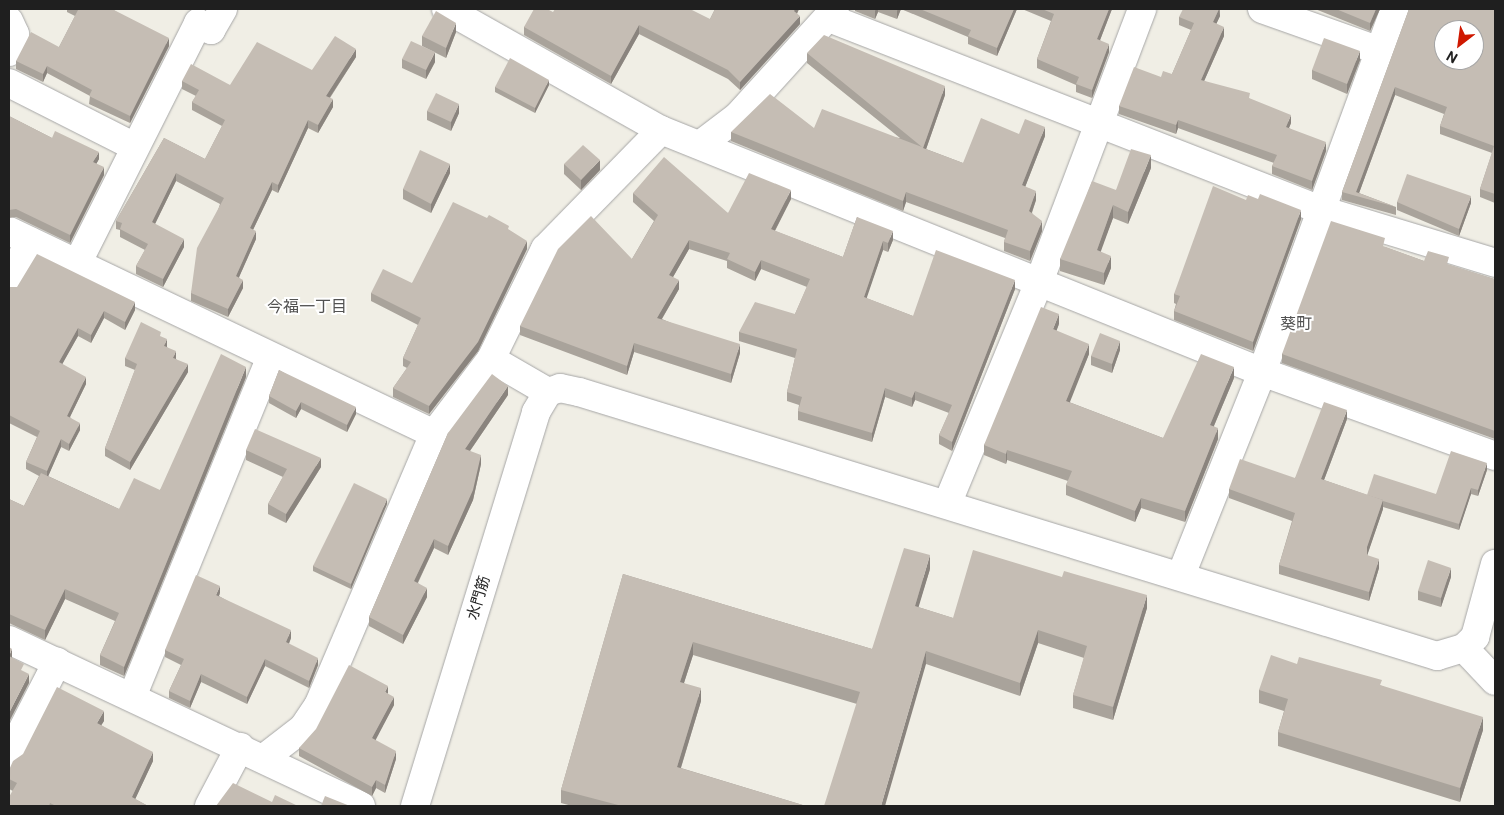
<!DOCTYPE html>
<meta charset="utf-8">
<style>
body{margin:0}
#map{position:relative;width:1504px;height:815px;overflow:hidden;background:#f0eee5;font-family:Roboto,"Noto Sans JP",sans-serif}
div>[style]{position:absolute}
.roads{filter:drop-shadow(0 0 1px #a6a6a6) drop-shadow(0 0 1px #a6a6a6)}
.minor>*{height:28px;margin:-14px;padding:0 14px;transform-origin:14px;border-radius:14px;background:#fff}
.wall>*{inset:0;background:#a9a39b}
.shaded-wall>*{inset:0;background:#8a847e}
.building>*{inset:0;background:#c5bdb4}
span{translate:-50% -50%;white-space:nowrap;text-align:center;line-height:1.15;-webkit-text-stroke:4px #fff;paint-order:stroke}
.street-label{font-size:15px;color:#1f1f1f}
.neighbourhood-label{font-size:16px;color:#525252}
.frame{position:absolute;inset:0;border:10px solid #1f1f1f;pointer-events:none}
.north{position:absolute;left:1434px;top:20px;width:50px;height:50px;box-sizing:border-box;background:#fff;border:1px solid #a5a5a5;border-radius:50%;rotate:210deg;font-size:14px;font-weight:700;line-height:20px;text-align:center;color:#1f1f1f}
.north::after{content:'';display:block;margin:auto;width:18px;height:22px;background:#cf1800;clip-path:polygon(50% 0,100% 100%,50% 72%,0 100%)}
</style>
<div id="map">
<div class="roads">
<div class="minor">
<div style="left:446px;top:9px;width:247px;rotate:29.4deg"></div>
<div style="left:661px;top:130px;width:648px;rotate:21.93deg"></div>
<div style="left:1262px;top:372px;width:248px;rotate:19.8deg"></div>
<div style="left:1262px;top:9px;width:125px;rotate:19.6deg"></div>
<div style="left:829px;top:18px;width:528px;rotate:21.32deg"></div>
<div style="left:1321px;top:210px;width:182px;rotate:16.9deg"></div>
<div style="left:9px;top:21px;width:14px;rotate:65deg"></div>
<div style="left:15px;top:34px;width:19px;rotate:108deg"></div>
<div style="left:9px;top:83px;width:139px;rotate:26.9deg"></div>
<div style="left:700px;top:145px;width:48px;rotate:-37.3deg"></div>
<div style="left:738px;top:116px;width:144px;rotate:-47.8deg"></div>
<div style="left:9px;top:231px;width:471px;rotate:25.5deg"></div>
<div style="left:77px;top:264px;width:270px;rotate:-63.3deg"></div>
<div style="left:198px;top:23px;width:15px;rotate:28deg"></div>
<div style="left:211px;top:30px;width:24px;rotate:-60deg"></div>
<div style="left:9px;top:281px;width:45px;rotate:-62.3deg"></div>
<div style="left:491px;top:359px;width:66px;rotate:30.1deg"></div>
<div style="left:548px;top:392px;width:13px;rotate:-18deg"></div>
<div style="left:560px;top:388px;width:19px;rotate:12deg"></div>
<div style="left:579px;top:392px;width:898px;rotate:17.1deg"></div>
<div style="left:1437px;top:656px;width:28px;rotate:-17deg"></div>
<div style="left:1464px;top:648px;width:16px;rotate:-45deg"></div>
<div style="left:1475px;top:637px;width:76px;rotate:-74.7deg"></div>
<div style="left:948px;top:502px;width:238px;rotate:-67.5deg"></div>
<div style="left:1039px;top:282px;width:292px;rotate:-69.3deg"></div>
<div style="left:1181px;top:575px;width:219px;rotate:-68.2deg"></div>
<div style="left:1262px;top:372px;width:387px;rotate:-69.9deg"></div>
<div style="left:9px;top:640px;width:389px;rotate:25.2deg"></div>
<div style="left:1464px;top:648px;width:45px;rotate:46.8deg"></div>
<div style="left:132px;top:697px;width:367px;rotate:-67.8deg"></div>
<div style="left:9px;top:756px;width:106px;rotate:-62.9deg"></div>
<div style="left:264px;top:758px;width:49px;rotate:-37.6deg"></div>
<div style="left:303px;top:728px;width:27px;rotate:-56deg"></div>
<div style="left:318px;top:706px;width:296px;rotate:-66.9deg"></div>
<div style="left:434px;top:434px;width:94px;rotate:-52.8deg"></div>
<div style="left:491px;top:359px;width:123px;rotate:-63.9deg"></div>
<div style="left:545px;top:249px;width:166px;rotate:-45.7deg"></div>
<div style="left:209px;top:806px;width:67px;rotate:-62.3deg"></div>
<div style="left:415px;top:806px;width:412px;rotate:-72.9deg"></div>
<div style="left:536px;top:412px;width:23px;rotate:-59deg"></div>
</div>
</div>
<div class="wall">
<div style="clip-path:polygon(67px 9px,112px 9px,169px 46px,130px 123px,89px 104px,90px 96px,47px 73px,43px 82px,16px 69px,16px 61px,59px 47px,75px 16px,67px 12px)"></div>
<div style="clip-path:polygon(715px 9px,799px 9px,797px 14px,800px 24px,740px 90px,728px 79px,639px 34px,611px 84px,524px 35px,524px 27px,553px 12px,710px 19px)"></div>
<div style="clip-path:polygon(855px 9px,1017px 9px,997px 56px,968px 44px,968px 37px,901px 9px,897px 19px,878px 12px,875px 19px,855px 11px)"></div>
<div style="clip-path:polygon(1022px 9px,1112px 9px,1100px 40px,1109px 52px,1092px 98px,1076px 92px,1076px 85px,1037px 68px,1037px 59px,1051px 21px)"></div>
<div style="clip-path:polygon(1220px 9px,1220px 16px,1216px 24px,1224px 36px,1204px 81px,1250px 99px,1291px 123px,1289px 128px,1326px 151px,1312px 190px,1272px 174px,1272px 166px,1274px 163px,1178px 128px,1176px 134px,1119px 114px,1119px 106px,1161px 77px,1172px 74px,1191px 30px,1179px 25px,1179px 17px)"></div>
<div style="clip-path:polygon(1315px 9px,1380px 9px,1370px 31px)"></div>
<div style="clip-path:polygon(1409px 9px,1495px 9px,1495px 203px,1480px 197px,1480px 189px,1492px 153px,1440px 134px,1440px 126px,1444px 114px,1395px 95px,1359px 193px,1396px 207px,1396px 215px,1342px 200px,1342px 192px)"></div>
<div style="clip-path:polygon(456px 32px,446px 58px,422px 46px,422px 36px)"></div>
<div style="clip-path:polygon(807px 53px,945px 95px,926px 149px,963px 163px,1019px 134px,1045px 136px,1025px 187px,1036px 200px,1032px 213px,1042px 231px,1030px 261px,1004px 251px,1004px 242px,1005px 238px,906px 202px,903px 211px,731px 141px,731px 132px,814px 128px,900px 138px,807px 63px)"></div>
<div style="clip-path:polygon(356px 57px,330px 98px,333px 107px,318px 133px,308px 128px,278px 193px,272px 190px,253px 230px,256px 239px,239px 277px,243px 288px,228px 317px,191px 301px,191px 293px,220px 204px,176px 181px,155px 224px,184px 247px,163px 287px,136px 274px,136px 266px,145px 250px,120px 237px,120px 230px,116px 229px,116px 221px,164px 138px,205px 159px,222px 126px,192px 110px,192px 102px,196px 96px,182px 89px,182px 81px,230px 85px,312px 70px)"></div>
<div style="clip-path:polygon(402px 59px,435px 62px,426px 79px,402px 68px)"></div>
<div style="clip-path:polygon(1360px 60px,1347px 94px,1312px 79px,1312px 70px)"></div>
<div style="clip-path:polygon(549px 85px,535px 113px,495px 92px,495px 87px)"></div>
<div style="clip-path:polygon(427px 111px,459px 113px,451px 131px,427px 120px)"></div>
<div style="clip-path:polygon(9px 116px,52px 138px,99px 159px,96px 164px,104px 175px,70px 243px,16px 217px,9px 218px)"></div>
<div style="clip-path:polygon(564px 164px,600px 170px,581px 190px,564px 174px)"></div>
<div style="clip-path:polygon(1151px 168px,1128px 224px,1113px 218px,1100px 251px,1111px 268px,1104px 285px,1060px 271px,1060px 259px,1116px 190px)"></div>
<div style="clip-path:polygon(450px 173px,431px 213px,403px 199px,403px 189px)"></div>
<div style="clip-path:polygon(633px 193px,728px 213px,791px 199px,775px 231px,843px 257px,857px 217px,893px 240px,888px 252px,883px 250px,866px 298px,913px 316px,1015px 289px,952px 451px,939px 444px,939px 435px,949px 413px,915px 400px,912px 407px,885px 397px,872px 442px,798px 420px,798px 411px,799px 405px,787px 401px,787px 392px,795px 358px,739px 341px,739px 332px,795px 314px,807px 287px,761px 269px,755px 281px,727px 268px,727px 261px,689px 249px,673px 277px,679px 289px,662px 319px,740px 353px,731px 383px,634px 352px,627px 375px,520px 335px,520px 326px,632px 259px,654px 221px,633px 202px)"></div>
<div style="clip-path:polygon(1246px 200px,1301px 219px,1253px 351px,1174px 320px,1174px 311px,1176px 304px,1174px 303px,1174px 294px)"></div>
<div style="clip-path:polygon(1397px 202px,1471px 203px,1459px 236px,1397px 210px)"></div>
<div style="clip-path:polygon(509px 230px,527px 249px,478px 351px,429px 414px,393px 397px,393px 388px,407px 368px,403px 366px,403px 358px,418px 325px,371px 301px,371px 293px,412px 283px)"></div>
<div style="clip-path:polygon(1385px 247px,1424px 261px,1449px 265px,1494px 279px,1495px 277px,1495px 439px,1282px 363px,1282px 354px)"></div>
<div style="clip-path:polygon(9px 287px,135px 310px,125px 330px,104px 318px,91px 343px,78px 336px,62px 364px,86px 384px,70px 417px,80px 430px,69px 451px,61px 447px,48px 476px,119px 509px,160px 490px,246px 377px,124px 676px,100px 665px,100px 655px,115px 621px,65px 599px,45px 640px,9px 623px,9px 499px,24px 506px,39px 476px,26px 469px,26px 462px,37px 437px,9px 423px)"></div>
<div style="clip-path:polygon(1059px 324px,1056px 331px,1089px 354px,1069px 402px,1163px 438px,1234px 378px,1214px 426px,1218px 439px,1185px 522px,1141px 508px,1135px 522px,1066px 495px,1066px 485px,1068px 481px,1007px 460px,1006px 464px,984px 455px,984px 445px)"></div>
<div style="clip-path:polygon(161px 337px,167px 347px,176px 359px,188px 372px,130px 470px,105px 456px,105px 448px,135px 370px,125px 366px,125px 358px)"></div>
<div style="clip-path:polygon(1120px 350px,1112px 373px,1091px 365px,1091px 356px)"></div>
<div style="clip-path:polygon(279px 370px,356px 414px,347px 432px,301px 409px,296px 418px,269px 403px,269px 396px)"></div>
<div style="clip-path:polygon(508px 395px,470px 451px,481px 464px,473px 500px,448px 555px,434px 548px,418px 583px,427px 597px,403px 644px,369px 626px,369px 617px,448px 433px)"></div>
<div style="clip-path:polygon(1347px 419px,1324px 480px,1367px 495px,1436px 494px,1487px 470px,1478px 496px,1471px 494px,1459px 530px,1383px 507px,1383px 509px,1367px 555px,1379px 568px,1369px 601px,1279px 574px,1279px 565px,1292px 521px,1229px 498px,1229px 489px,1295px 478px)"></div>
<div style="clip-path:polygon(246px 450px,321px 467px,286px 523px,268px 514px,268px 504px,283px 477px,246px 460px)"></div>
<div style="clip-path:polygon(387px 504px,351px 589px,313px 571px,313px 566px)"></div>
<div style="clip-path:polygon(930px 569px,918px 607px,953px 618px,1147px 608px,1113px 720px,1073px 708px,1073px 695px,1084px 658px,1038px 643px,1020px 696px,926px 664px,857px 704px,693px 655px,684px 683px,701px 701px,681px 768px,806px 806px,572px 806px,561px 803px,561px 790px,623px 574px,872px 649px)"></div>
<div style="clip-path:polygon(1451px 577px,1441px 607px,1418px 600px,1418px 591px)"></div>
<div style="clip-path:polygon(220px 593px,219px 596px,291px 638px,289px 644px,318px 665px,309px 688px,265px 666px,247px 704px,201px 682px,190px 708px,169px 698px,169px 691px,181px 665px,165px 657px,165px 650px)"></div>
<div style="clip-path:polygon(1297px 664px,1382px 686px,1483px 730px,1460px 802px,1278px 746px,1278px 732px,1284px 711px,1259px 703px,1259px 690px)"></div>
<div style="clip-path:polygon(388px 694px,394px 705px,375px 740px,396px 759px,385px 793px,376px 788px,372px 796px,299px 756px,299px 748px)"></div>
<div style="clip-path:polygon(104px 721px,101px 725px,153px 761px,135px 799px,148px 806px,9px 806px,13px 791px,9px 789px,9px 770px)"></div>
</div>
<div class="shaded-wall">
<div style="clip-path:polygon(795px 9px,799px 9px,794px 19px,794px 11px)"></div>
<div style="clip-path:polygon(876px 9px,878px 9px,878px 12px,875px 19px,875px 11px)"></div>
<div style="clip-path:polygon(898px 9px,901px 9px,897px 19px,897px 11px)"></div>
<div style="clip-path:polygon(1014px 9px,1017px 9px,997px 56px,997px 48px)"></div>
<div style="clip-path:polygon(1109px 9px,1112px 9px,1097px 48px,1097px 39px)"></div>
<div style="clip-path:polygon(1219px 9px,1220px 16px,1213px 31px,1213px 22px)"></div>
<div style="clip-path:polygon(1376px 9px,1380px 9px,1370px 31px,1370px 23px)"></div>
<div style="clip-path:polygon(800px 16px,800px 24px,740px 90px,740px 82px)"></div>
<div style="clip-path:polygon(456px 23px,456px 32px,446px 58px,446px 48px)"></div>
<div style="clip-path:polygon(639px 25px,639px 34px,611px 84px,611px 76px)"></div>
<div style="clip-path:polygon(1224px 27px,1224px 36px,1201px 88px,1201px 80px)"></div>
<div style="clip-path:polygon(169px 38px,169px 46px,130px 123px,130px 116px)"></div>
<div style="clip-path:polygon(1109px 44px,1109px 52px,1092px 98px,1092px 90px)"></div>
<div style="clip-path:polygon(356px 49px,356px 57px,326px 103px,326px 96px)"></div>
<div style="clip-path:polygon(1360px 51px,1360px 60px,1347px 94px,1347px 84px)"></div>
<div style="clip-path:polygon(435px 52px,435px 62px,426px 79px,426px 70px)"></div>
<div style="clip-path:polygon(47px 66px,47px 73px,43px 82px,43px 74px)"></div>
<div style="clip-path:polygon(549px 80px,549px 85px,535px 113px,535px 108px)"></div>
<div style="clip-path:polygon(945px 86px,945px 95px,923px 158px,923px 148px)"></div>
<div style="clip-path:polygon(1395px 87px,1395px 95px,1358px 196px,1356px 192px)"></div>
<div style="clip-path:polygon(333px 99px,333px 107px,318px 133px,318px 125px)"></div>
<div style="clip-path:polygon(459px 104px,459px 113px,451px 131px,451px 122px)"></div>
<div style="clip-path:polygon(1291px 115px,1291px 123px,1286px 135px,1286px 127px)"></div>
<div style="clip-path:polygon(308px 120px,308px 128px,278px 193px,278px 185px)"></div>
<div style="clip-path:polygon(1178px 120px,1178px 128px,1176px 134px,1176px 125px)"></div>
<div style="clip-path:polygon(1045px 127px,1045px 136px,1022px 195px,1022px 185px)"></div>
<div style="clip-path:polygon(1326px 142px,1326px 151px,1312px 190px,1312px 181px)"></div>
<div style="clip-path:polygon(99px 152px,99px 159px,93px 170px,93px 162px)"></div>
<div style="clip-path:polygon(1151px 155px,1151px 168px,1128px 224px,1128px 212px)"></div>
<div style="clip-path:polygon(600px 160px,600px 170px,581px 190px,581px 180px)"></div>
<div style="clip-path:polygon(450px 164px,450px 173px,431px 213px,431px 204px)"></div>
<div style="clip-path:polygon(104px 167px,104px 175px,70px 243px,70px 235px)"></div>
<div style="clip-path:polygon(176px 173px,176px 181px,152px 230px,152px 222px)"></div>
<div style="clip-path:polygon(272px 182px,272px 190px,250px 236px,250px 228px)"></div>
<div style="clip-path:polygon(791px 190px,791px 199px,771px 238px,771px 229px)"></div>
<div style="clip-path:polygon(1036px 191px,1036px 200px,1029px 220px,1029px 211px)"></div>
<div style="clip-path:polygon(906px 192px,906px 202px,903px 211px,903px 201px)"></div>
<div style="clip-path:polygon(1471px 196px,1471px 203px,1459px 236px,1459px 229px)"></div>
<div style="clip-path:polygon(1113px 205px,1113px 218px,1097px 262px,1097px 250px)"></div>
<div style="clip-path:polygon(1301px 210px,1301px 219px,1253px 351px,1253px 342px)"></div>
<div style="clip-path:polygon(1042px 221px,1042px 231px,1030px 261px,1030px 251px)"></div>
<div style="clip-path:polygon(256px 231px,256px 239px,236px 284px,236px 276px)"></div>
<div style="clip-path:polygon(893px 231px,893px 240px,888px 252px,888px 243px)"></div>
<div style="clip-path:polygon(184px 239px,184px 247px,163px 287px,163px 279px)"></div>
<div style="clip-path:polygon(689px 240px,689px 249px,669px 284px,669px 275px)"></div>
<div style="clip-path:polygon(527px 241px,527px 249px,478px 351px,429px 414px,429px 406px)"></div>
<div style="clip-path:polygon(883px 241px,883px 250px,864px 306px,864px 297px)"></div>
<div style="clip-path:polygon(1111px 256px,1111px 268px,1104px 285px,1104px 273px)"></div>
<div style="clip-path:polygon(761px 260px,761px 269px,755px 281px,755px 272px)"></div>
<div style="clip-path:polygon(243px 280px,243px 288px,228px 317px,228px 309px)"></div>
<div style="clip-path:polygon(679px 280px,679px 289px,657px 327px,657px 318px)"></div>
<div style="clip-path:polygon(1015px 280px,1015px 289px,952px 451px,952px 442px)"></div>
<div style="clip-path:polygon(135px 302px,135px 310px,125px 330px,125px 322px)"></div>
<div style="clip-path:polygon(104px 311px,104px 318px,91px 343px,91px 335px)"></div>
<div style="clip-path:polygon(1059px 314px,1059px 324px,1053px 340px,1053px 329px)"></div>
<div style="clip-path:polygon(78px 328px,78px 336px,59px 370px,59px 362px)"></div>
<div style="clip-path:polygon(167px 339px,167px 347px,164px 346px)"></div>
<div style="clip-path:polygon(1120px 341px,1120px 350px,1112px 373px,1112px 364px)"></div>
<div style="clip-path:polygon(634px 343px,634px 352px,627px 375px,627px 366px)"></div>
<div style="clip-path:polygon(740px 344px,740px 353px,731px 383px,731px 374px)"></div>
<div style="clip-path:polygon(1089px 344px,1089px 354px,1066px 412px,1066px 401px)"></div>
<div style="clip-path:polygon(176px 351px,176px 359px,173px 358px)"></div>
<div style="clip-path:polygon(188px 364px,188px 372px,130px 470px,130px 462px)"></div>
<div style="clip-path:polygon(246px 367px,246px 377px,124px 676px,124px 667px)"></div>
<div style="clip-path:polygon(1234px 367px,1234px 378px,1210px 435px,1210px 425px)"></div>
<div style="clip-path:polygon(86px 377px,86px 384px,67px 423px,67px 416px)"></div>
<div style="clip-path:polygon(508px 386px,508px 395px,465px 458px,465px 449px)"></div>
<div style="clip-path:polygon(885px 388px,885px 397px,872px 442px,872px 433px)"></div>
<div style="clip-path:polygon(915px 391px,915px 400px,912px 407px,912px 398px)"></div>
<div style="clip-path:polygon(301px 402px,301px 409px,296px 418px,296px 411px)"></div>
<div style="clip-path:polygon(356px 407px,356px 414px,347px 432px,347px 425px)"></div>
<div style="clip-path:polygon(1347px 410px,1347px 419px,1321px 488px,1321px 479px)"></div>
<div style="clip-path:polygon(80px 423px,80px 430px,69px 451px,69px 444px)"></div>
<div style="clip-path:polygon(1218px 428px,1218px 439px,1185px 522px,1185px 511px)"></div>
<div style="clip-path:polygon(61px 439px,61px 447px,47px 479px,47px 471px)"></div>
<div style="clip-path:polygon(1007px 450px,1007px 460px,1006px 464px,1006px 454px)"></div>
<div style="clip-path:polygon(481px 455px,481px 464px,473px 500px,448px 555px,448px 546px)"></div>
<div style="clip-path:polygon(321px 458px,321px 467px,286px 523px,286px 514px)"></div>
<div style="clip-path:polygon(1487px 463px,1487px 470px,1478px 496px,1478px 490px)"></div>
<div style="clip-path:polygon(1471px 488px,1471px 494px,1459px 530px,1459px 524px)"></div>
<div style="clip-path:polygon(1141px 498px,1141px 508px,1135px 522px,1135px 511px)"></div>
<div style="clip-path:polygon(387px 499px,387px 504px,351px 589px,351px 584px)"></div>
<div style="clip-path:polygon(1383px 500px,1383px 509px,1367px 556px,1367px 547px)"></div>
<div style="clip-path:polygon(434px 539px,434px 548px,414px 590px,414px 581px)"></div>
<div style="clip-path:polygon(930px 555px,930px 569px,915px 619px,915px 606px)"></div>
<div style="clip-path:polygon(1379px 559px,1379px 568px,1369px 601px,1369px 592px)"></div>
<div style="clip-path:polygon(1451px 568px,1451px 577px,1441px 607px,1441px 598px)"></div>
<div style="clip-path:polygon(220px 586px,220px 593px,216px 602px,216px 595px)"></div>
<div style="clip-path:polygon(427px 588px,427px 597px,403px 644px,403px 635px)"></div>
<div style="clip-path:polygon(65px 589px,65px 599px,45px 640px,45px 630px)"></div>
<div style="clip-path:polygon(1147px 595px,1147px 608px,1113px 720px,1113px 707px)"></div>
<div style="clip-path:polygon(291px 630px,291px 638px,286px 650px,286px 642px)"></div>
<div style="clip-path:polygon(1038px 630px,1038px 643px,1020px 696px,1020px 683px)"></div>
<div style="clip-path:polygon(693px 642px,693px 655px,680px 695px,680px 682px)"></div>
<div style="clip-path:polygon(12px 649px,12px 659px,9px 656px)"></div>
<div style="clip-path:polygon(926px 651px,926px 664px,885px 806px,881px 806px)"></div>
<div style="clip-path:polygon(318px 658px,318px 665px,309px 688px,309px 681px)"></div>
<div style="clip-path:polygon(265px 659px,265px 666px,247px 704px,247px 697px)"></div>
<div style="clip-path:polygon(29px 674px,29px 683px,9px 722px,9px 713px)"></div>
<div style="clip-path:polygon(201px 674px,201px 682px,190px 708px,190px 701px)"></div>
<div style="clip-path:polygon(388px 686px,388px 694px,385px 692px)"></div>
<div style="clip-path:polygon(701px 688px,701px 701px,677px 780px,677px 767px)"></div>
<div style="clip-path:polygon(394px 697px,394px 705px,372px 747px,372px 738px)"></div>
<div style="clip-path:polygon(104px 711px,104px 721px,97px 732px,97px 723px)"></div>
<div style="clip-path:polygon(1483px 717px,1483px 730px,1460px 802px,1460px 788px)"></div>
<div style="clip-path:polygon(396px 751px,396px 759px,385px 793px,385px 785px)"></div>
<div style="clip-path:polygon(153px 752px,153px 761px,132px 806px,132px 797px)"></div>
<div style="clip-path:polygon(376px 780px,376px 788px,372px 796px,372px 787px)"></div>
</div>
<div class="building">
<div style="clip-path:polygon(75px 9px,112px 9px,169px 38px,130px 116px,89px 96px,92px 90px,47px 66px,43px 74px,16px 61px,31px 32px,59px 47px,78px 10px)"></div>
<div style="clip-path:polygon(534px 9px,547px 9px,553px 12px,555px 9px,690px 9px,710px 19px,715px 9px,795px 9px,794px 11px,800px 16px,740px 82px,728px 70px,639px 25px,611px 76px,524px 27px)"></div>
<div style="clip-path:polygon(920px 9px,1014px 9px,997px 48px,968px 36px,971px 30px)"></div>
<div style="clip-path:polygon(1042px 9px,1109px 9px,1097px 39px,1109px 44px,1092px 90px,1076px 84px,1079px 77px,1037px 59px,1054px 14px)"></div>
<div style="clip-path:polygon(1183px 9px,1219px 9px,1213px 22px,1224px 27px,1201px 80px,1250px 93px,1249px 98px,1291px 115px,1286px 127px,1326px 142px,1312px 181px,1272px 166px,1277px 155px,1178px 120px,1176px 125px,1119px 106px,1134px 67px,1161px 77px,1163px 71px,1172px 74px,1194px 23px,1179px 17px)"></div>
<div style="clip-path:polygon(1336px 9px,1376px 9px,1370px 23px)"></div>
<div style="clip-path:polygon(evenodd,1409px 9px,1495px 9px,1495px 194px,1480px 189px,1494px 146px,1440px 126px,1447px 107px,1395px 87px,1356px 192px,1396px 207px,1342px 192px,1409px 9px,1444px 30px,1474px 30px,1474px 60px,1444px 60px,1444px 30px)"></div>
<div style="clip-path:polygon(436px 11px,456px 23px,446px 48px,422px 36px)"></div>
<div style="clip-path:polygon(824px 35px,945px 86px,923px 148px,963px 163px,981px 118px,1019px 134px,1025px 119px,1045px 127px,1022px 185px,1036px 191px,1029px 211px,1042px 221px,1030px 251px,1004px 242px,1008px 230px,906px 192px,903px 201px,731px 132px,770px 94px,814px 128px,822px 109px,922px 147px,807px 53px)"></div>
<div style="clip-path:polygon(335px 36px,356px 49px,326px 96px,333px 99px,318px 125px,308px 120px,278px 185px,272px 182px,250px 228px,256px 231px,236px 276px,243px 280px,228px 309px,191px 293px,197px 248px,224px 198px,176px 173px,152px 222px,184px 239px,163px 279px,136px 266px,148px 244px,120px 229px,122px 223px,116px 221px,164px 138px,205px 159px,225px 120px,192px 102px,199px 90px,182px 81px,191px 64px,230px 85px,257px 42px,312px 70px)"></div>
<div style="clip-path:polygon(1324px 38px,1360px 51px,1347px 84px,1312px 70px)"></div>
<div style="clip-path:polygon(411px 41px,435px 52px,426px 70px,402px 59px)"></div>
<div style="clip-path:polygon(510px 58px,549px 80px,535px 108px,495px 87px)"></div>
<div style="clip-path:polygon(436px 93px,459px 104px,451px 122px,427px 111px)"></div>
<div style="clip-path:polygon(9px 116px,52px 138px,55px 131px,99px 152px,93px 162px,104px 167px,70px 235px,16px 209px,9px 210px)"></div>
<div style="clip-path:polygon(583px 145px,600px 160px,581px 180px,564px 164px)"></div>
<div style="clip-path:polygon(1131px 149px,1151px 155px,1128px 212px,1113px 205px,1097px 250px,1111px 256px,1104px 273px,1060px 259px,1092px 181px,1116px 190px)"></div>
<div style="clip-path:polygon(420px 150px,450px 164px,431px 204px,403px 189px)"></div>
<div style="clip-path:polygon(664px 157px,728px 213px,749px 173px,791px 190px,771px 229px,843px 257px,857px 217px,893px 231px,888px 243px,883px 241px,864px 297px,913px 316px,936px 250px,1015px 280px,952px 442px,939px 435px,952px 405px,915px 391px,912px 398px,885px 388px,872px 433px,798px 411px,802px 397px,787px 392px,797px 349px,739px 332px,755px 302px,795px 314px,810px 279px,761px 260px,755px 272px,727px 259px,730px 253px,689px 240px,669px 275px,679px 280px,657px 318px,740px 344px,731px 374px,634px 343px,627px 366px,520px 326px,558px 249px,591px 216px,632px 259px,658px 215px,633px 193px)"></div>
<div style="clip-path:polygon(1407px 174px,1471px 196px,1459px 229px,1397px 202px)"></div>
<div style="clip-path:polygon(1213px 186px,1246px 200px,1248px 195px,1258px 199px,1260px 194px,1301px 210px,1253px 342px,1174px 311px,1180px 296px,1174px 294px)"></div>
<div style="clip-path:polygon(453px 202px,487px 218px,489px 215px,509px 226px,508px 229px,527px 241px,478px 342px,429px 406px,393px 388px,411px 362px,403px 358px,421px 318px,371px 293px,383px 269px,412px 283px)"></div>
<div style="clip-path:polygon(1331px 221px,1385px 238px,1383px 246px,1424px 261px,1428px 251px,1449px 257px,1447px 264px,1494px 279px,1495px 277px,1495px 431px,1282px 354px)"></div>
<div style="clip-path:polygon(37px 254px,135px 302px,125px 322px,104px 311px,91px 335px,78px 328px,59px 362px,86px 377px,67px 416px,80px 423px,69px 444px,61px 439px,47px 471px,26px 462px,40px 431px,9px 415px,9px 287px,17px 287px)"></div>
<div style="clip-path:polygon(1041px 307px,1059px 314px,1053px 329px,1089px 344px,1066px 401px,1163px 438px,1201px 354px,1234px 367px,1210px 425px,1218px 428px,1185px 511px,1141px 498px,1135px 511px,1066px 485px,1072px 471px,1007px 450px,1006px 454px,984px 445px)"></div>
<div style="clip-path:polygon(141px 322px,161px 332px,160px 336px,167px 339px,164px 346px,176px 351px,173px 358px,188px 364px,130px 462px,105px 448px,137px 364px,125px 358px)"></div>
<div style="clip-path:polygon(1100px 333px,1120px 341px,1112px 364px,1091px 356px)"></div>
<div style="clip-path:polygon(221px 354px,246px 367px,124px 667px,100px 655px,119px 613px,65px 589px,45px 630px,9px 614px,9px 499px,24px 506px,41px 473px,119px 509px,134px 478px,160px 490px)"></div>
<div style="clip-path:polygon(279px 370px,356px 407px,347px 425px,301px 402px,296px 411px,269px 396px)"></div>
<div style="clip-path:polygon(492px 374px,508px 386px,465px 449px,481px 455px,473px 490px,448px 546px,434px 539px,414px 581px,427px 588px,403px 635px,369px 617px,448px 433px)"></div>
<div style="clip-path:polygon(1324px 402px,1347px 410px,1321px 479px,1383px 500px,1367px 547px,1367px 555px,1379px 559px,1369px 592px,1279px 565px,1295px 513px,1229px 489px,1240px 459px,1295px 478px)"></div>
<div style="clip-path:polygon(255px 429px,321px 458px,286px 514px,268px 504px,287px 469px,246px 450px)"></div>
<div style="clip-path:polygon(1451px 451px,1487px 463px,1478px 490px,1471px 488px,1459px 524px,1383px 501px,1383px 500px,1367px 495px,1374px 474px,1436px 494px)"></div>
<div style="clip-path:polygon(354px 483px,387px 499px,351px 584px,313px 566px)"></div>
<div style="clip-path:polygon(904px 548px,930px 555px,915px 606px,953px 618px,973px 550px,1062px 577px,1064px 571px,1147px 595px,1113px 707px,1073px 695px,1087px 646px,1038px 630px,1020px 683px,926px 651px,881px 806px,824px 806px,860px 692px,693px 642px,680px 682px,701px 688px,677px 767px,806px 806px,622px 806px,561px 790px,623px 574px,872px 649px)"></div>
<div style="clip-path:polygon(1428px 560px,1451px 568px,1441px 598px,1418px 591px)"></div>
<div style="clip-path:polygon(196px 575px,220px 586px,216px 595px,291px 630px,286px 642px,318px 658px,309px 681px,265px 659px,247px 697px,201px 674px,190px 701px,169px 691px,184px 659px,165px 650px)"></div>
<div style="clip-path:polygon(9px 647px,12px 649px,9px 656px)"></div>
<div style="clip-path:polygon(1271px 655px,1297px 664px,1299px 657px,1382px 680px,1380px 685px,1483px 717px,1460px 788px,1278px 732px,1288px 699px,1259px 690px)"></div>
<div style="clip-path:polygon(9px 656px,24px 664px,21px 670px,29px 674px,9px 713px)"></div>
<div style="clip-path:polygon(349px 665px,388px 686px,385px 692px,394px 697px,372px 738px,396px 751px,385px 785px,376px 780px,372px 787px,299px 748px,316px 729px)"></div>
<div style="clip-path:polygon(57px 687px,104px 711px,97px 723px,153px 752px,132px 797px,148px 806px,56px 806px,50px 803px,49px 806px,9px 806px,9px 797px,17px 783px,9px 779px,9px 770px,13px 761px,23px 754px)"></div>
<div style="clip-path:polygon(233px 783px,272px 802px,275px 795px,298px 806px,216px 806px)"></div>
<div style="clip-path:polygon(325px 796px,350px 806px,321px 806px)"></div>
</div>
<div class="street-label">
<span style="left:479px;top:598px;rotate:-73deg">水門筋</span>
</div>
<div class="neighbourhood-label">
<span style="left:307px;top:307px">今福一丁目</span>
<span style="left:1296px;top:324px">葵町</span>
</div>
<div class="frame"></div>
<div class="north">N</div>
</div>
